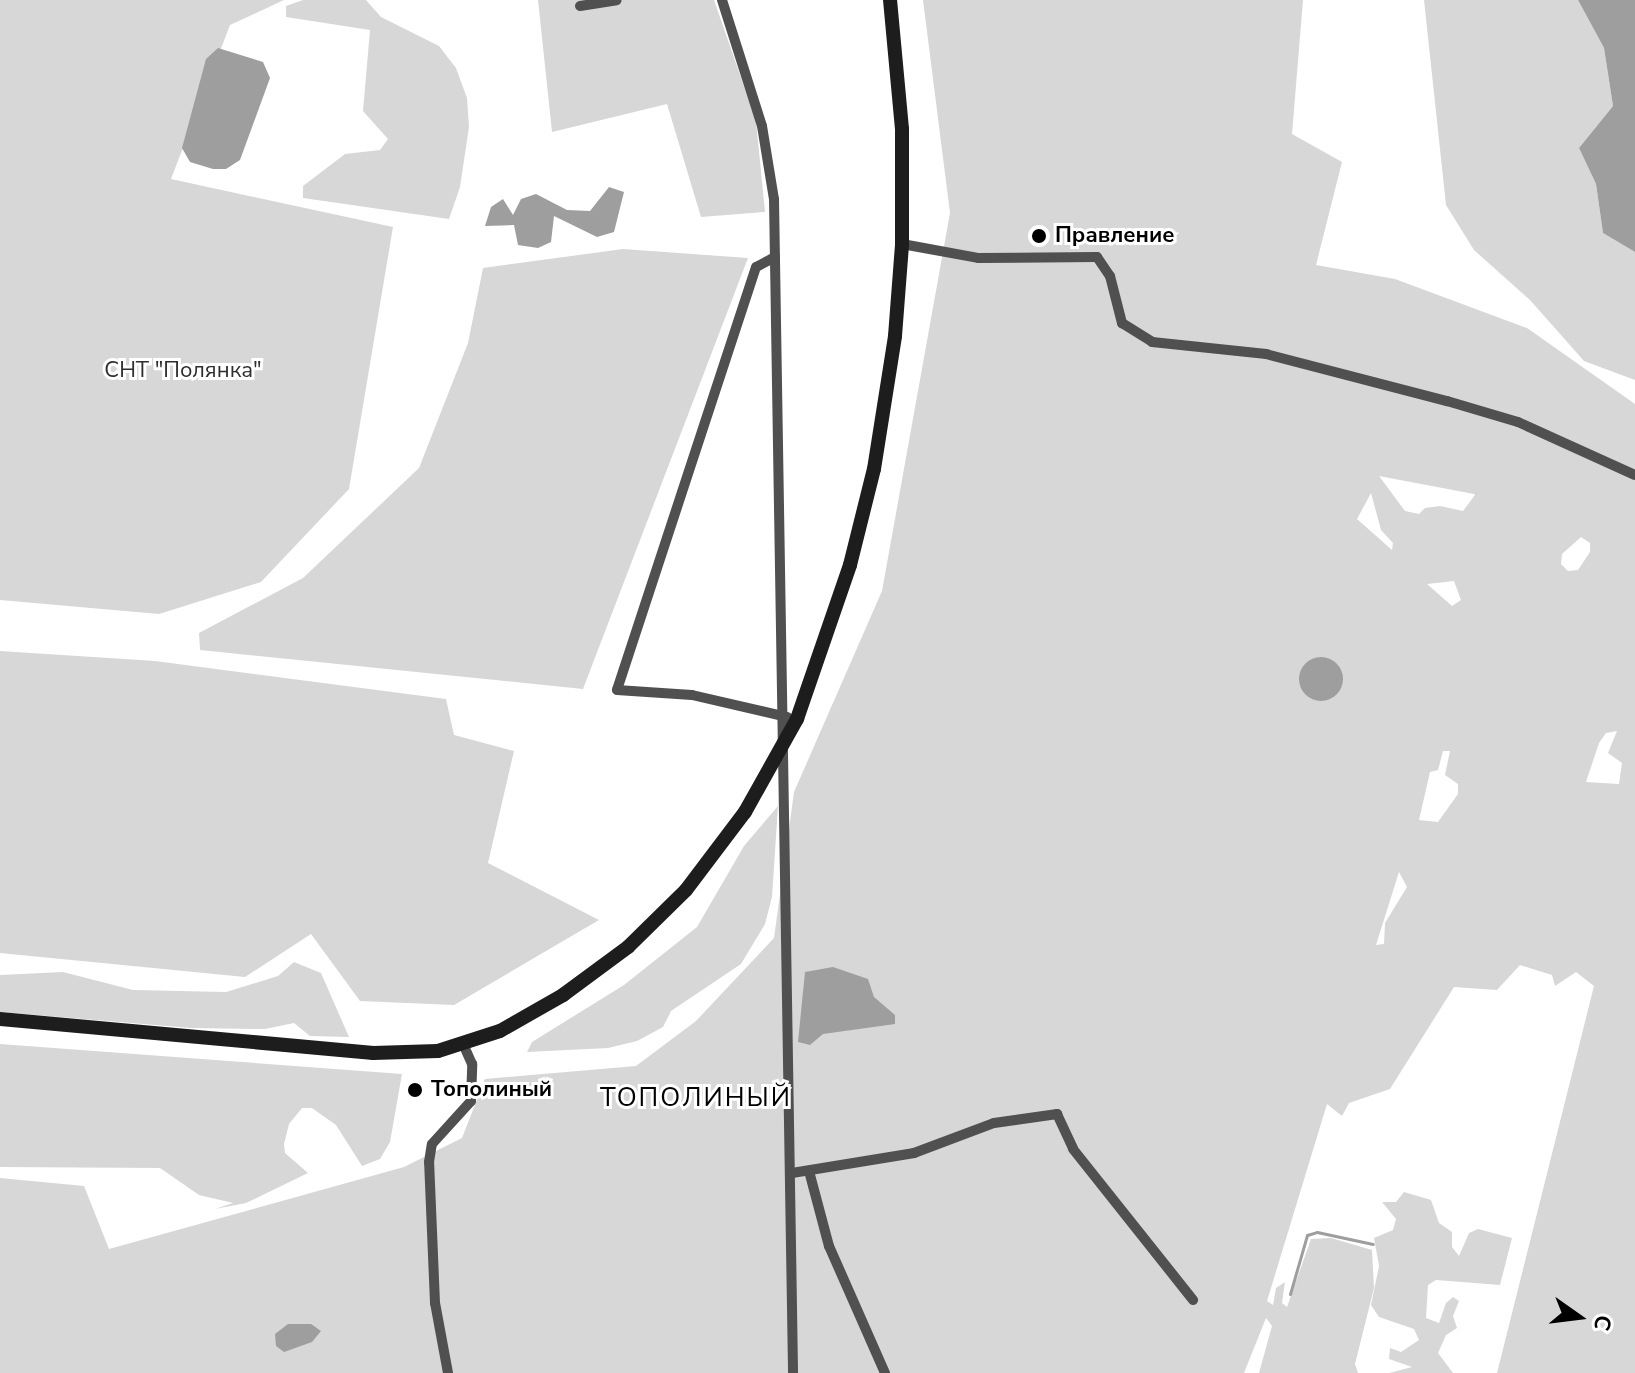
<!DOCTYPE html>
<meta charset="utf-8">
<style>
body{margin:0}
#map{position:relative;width:1635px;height:1373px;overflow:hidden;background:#fff;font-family:"Nunito Sans",sans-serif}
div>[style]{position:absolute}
.green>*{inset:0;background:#d7d7d7}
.water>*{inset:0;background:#9e9e9e}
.round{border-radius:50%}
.stream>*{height:3px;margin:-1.5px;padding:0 1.5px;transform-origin:1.5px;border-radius:1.5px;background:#9e9e9e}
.street>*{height:10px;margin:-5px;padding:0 5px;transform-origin:5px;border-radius:5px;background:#505050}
.secondary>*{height:14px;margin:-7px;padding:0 7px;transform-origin:7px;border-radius:7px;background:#1d1d1d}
.dots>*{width:22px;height:22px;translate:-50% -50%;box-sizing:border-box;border:4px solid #fff;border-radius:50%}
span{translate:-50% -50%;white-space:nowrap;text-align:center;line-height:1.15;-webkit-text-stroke:6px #fff;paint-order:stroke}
.poi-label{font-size:22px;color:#000;font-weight:700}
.left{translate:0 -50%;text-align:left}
.park-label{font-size:22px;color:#2e2e2e}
.quarter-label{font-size:26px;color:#000;letter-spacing:2px}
.north{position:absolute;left:1539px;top:1277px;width:80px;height:80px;-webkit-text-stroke:6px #fff;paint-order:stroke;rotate:104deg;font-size:22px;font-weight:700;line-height:32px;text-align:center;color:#000}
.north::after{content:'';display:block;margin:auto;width:28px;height:36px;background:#000;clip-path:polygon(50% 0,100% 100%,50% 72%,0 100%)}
</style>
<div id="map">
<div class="green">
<div style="clip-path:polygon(0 0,284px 0,230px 25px,171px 179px,393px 227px,349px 489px,261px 582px,159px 614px,0 600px)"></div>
<div style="clip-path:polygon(303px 0,366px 0,381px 17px,439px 46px,456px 68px,467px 98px,469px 127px,460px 187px,449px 219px,303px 198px,303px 186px,345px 154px,380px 150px,388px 139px,363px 111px,370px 30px,286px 17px,286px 6px)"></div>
<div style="clip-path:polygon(538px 0,714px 0,756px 121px,765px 212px,701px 217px,667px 104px,552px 132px)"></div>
<div style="clip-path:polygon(evenodd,923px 0,1303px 0,1292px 134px,1342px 162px,1316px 265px,1395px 279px,1527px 328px,1635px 404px,1635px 1373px,1497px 1373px,1594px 986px,1576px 972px,1555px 986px,1552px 975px,1520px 965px,1497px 990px,1454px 987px,1390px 1089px,1349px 1103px,1342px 1116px,1327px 1104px,1267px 1301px,1273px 1305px,1276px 1288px,1285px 1282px,1282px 1303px,1287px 1307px,1311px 1239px,1331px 1238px,1372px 1250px,1374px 1288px,1355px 1364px,1358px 1373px,1259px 1373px,1272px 1326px,1266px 1318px,1244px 1373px,0 1373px,0 1178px,84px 1186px,109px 1249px,404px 1167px,462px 1138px,485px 1079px,636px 1066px,696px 1021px,774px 938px,794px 792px,882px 591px,950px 213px,923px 0,1379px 476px,1474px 494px,1475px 495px,1463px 511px,1440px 506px,1425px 508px,1419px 514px,1405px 511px,1379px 476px,923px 0,1371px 493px,1381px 530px,1393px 543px,1392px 550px,1357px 519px,1371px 493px,923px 0,1581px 537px,1590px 543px,1590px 552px,1578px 570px,1568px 571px,1561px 564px,1562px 554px,1581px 537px,923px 0,1454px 581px,1461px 600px,1452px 606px,1427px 584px,1454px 581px,923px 0,1617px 731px,1608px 753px,1622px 763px,1619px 784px,1586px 782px,1599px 743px,1606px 733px,1617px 731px,923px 0,1443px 751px,1450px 751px,1445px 775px,1458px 784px,1458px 794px,1438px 822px,1419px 820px,1430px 772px,1438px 770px,1443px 751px,923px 0,1399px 872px,1407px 887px,1385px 923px,1384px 944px,1376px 945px,1399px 872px)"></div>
<div style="clip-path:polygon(1424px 0,1578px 0,1604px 48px,1613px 106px,1579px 148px,1596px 184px,1603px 233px,1635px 252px,1635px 380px,1584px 361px,1530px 300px,1474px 250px,1446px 205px)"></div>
<div style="clip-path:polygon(623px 249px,748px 258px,583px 689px,200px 650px,199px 633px,303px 578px,419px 468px,468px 343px,483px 268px)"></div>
<div style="clip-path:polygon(0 651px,155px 661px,446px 699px,454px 735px,514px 751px,488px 863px,599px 920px,454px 1005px,360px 1001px,311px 934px,245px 977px,0 953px)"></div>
<div style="clip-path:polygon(778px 806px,772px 897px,765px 924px,741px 964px,671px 1011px,663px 1027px,637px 1041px,608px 1048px,527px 1052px,532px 1042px,624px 985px,697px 927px,744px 846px)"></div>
<div style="clip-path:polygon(294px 962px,321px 973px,349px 1037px,310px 1036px,294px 1023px,265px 1029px,191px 1028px,0 1012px,0 975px,63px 972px,133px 990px,226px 992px,278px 976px)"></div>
<div style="clip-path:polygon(0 1044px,402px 1074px,390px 1142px,380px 1159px,362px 1166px,336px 1125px,312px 1108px,302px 1108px,289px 1124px,284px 1144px,285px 1153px,308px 1173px,246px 1203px,215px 1209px,233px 1203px,199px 1195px,160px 1168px,0 1167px)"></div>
<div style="clip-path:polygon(1404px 1192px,1431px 1200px,1439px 1223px,1452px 1232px,1452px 1247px,1459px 1256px,1469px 1233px,1478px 1229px,1512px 1238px,1500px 1285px,1436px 1280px,1428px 1285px,1426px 1318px,1439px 1323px,1446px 1303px,1453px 1297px,1459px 1301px,1453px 1316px,1457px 1328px,1446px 1335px,1438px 1353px,1453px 1373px,1389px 1373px,1412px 1367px,1389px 1359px,1390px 1348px,1401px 1352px,1419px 1340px,1414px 1329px,1379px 1317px,1371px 1305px,1379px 1266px,1374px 1238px,1393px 1230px,1396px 1219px,1382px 1202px,1396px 1202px)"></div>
</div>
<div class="water">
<div style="clip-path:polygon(1578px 0,1635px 0,1635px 252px,1603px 233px,1596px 184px,1579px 148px,1613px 106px,1604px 48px)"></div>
<div style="clip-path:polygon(218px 48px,263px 62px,270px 78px,240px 160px,226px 169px,213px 169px,190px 162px,182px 148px,206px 59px)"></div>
<div style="clip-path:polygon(609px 187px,624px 192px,614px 232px,597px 237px,554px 216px,551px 242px,538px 248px,518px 245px,514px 225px,485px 226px,491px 207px,503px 199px,513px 215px,521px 199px,536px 194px,567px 210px,590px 211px)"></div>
<div class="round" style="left:1299px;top:657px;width:44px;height:44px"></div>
<div style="clip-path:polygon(833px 967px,868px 979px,874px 997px,895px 1015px,895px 1024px,823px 1034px,810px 1045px,798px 1042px,805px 972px)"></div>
<div style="clip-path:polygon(288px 1324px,311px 1324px,321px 1331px,312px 1342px,284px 1352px,276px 1346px,275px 1334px)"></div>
</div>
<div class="stream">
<div style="left:1290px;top:1294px;width:61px;rotate:-73.9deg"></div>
<div style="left:1307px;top:1235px;width:10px;rotate:-17deg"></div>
<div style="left:1317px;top:1232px;width:57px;rotate:12.1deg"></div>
</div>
<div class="street">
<div style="left:722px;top:0;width:132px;rotate:72.4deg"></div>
<div style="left:762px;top:126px;width:74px;rotate:80.7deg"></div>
<div style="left:774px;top:199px;width:1174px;rotate:89.07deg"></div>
<div style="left:580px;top:6px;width:37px;rotate:-9deg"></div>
<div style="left:902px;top:244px;width:77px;rotate:10.4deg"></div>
<div style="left:978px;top:258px;width:119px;rotate:-0.5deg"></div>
<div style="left:1097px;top:257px;width:23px;rotate:56deg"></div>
<div style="left:1110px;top:276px;width:49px;rotate:75.7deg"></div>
<div style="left:1122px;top:323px;width:36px;rotate:32deg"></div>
<div style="left:1152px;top:342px;width:115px;rotate:6deg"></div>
<div style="left:1266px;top:354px;width:187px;rotate:14.6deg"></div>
<div style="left:1447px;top:401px;width:74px;rotate:16.5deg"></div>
<div style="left:1518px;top:422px;width:128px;rotate:24.4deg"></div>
<div style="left:775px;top:257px;width:21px;rotate:152deg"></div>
<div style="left:756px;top:267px;width:445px;rotate:108.2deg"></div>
<div style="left:617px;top:690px;width:75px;rotate:3.8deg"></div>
<div style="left:692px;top:695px;width:98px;rotate:13deg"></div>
<div style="left:809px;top:1171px;width:78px;rotate:75.1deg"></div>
<div style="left:829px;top:1246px;width:139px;rotate:66.2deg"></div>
<div style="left:792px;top:1173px;width:124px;rotate:-9.3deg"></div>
<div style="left:914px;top:1153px;width:85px;rotate:-20.6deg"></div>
<div style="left:994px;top:1123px;width:64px;rotate:-8.1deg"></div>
<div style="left:1057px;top:1114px;width:38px;rotate:65deg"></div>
<div style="left:1073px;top:1149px;width:193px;rotate:51.5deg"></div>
<div style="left:448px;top:1373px;width:71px;rotate:-100.5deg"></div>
<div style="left:435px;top:1303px;width:141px;rotate:-92.4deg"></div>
<div style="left:429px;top:1162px;width:18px;rotate:-81deg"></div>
<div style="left:432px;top:1144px;width:58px;rotate:-47.8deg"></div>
<div style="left:471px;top:1101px;width:37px;rotate:-88deg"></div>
<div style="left:472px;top:1064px;width:20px;rotate:-114deg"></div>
</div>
<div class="secondary">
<div style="left:0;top:1019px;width:375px;rotate:5.2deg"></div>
<div style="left:373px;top:1053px;width:65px;rotate:-1.8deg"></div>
<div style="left:438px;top:1051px;width:65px;rotate:-17.9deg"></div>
<div style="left:500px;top:1031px;width:73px;rotate:-29.7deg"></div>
<div style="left:563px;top:995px;width:81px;rotate:-36.4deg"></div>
<div style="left:628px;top:947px;width:81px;rotate:-44.5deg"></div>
<div style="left:686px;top:890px;width:98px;rotate:-52.9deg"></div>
<div style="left:745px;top:812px;width:107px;rotate:-60.8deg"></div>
<div style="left:797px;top:719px;width:163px;rotate:-71deg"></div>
<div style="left:850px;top:565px;width:99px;rotate:-76deg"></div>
<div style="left:874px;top:469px;width:135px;rotate:-81deg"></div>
<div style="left:895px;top:336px;width:92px;rotate:-85.6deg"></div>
<div style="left:902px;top:244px;width:115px;rotate:-90deg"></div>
<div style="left:902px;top:129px;width:130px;rotate:-95.3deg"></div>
</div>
<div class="dots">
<div style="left:1039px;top:236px;background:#000"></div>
<div style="left:415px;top:1090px;background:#000"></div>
</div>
<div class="poi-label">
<span class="left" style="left:1055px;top:236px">Правление</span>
<span class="left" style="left:431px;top:1090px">Тополиный</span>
</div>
<div class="park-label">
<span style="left:183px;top:371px">СНТ "Полянка"</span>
</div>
<div class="quarter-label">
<span style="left:696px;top:1098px">ТОПОЛИНЫЙ</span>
</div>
<div class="north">С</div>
</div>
